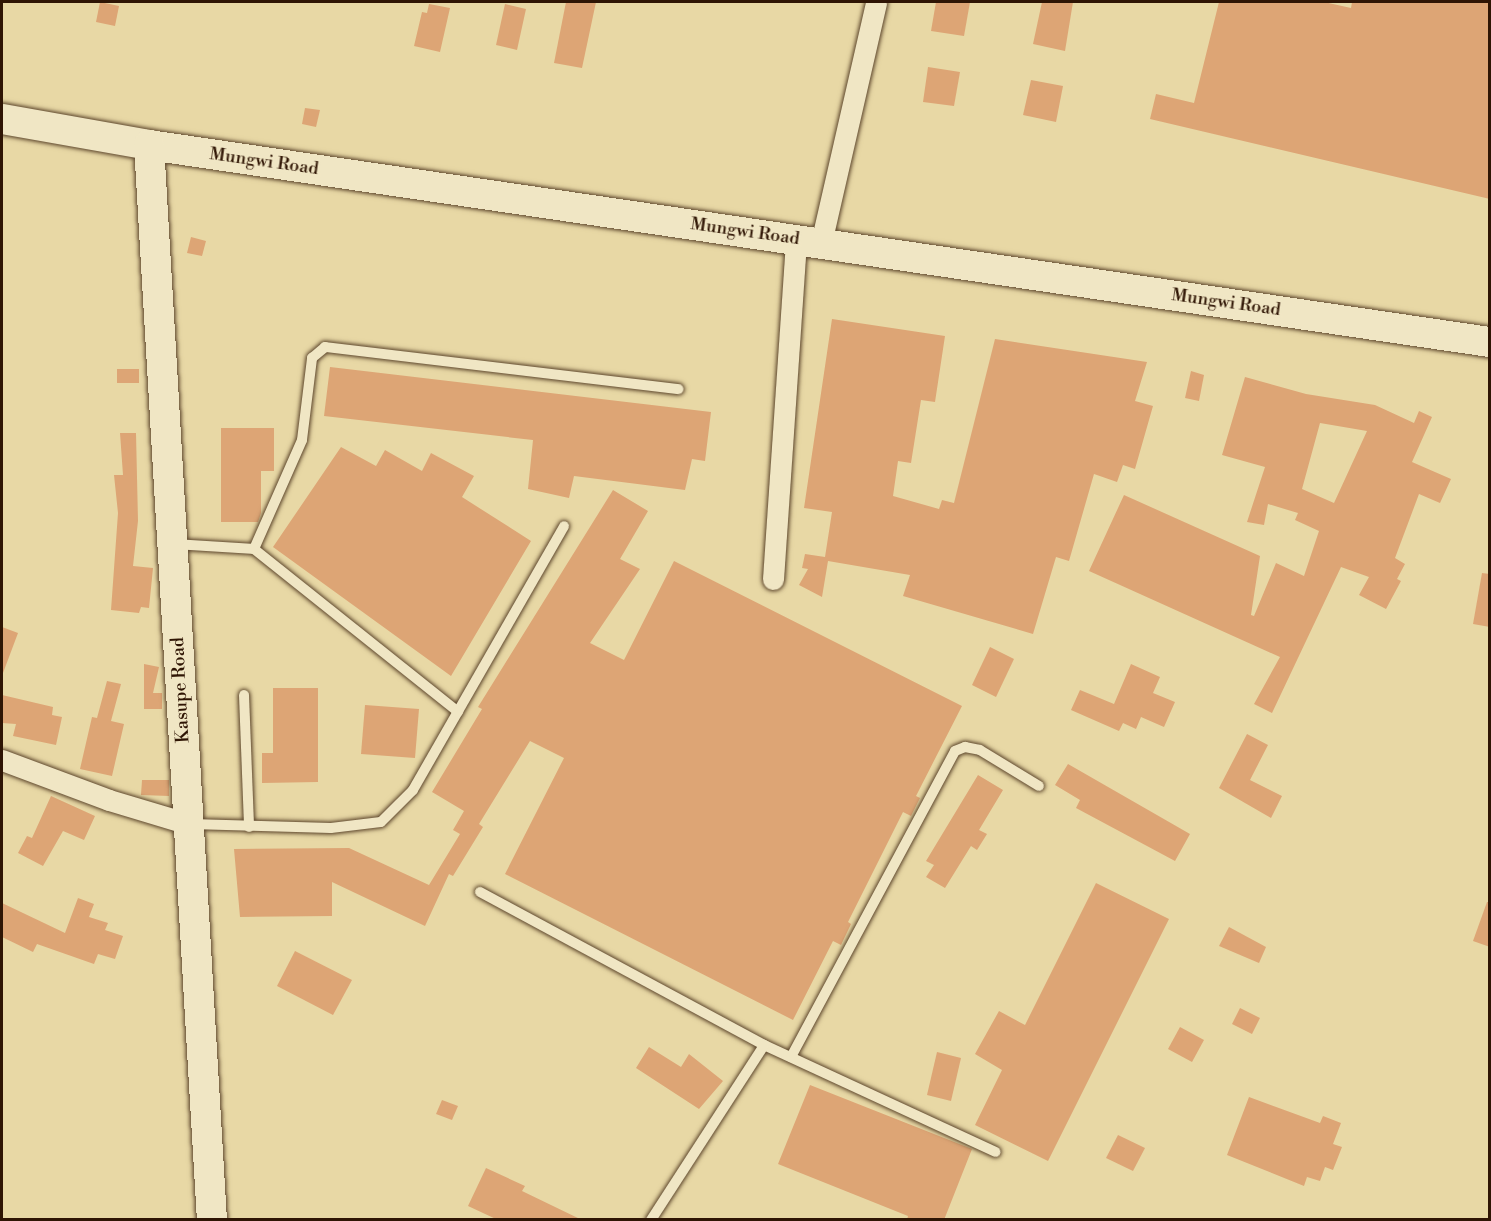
<!DOCTYPE html>
<style>
body{margin:0}
#map{position:relative;width:1491px;height:1221px;overflow:hidden;background:#e8d8a5;font-family:"Libre Bodoni",serif}
div>[style]{position:absolute}
.building>*{inset:0;background:#dda575}
.roads{filter:drop-shadow(0 0 2px #5d462c) drop-shadow(0 0 2px #5d462c)}
.lane>*{height:10px;margin:-5px;padding:0 5px;transform-origin:5px;border-radius:5px;background:#f0e6c4}
.street>*{height:21px;margin:-10.5px;padding:0 10.5px;transform-origin:10.5px;border-radius:10.5px;background:#f0e6c4}
.secondary>*{height:30px;margin:-15px;padding:0 15px;transform-origin:15px;border-radius:15px;background:#f0e6c4}
span{translate:-50% -50%;white-space:nowrap;text-align:center;line-height:1.15;-webkit-text-stroke:4.5px #f0e6c4;paint-order:stroke}
.street-label{font-size:18px;color:#2f1504}
.frame{position:absolute;inset:0;border:3px solid #2f1504;pointer-events:none}
</style>
<div id="map">
<div class="building">
<div style="clip-path:polygon(100px 2px,119px 6px,115px 26px,96px 22px)"></div>
<div style="clip-path:polygon(566px 2px,596px 2px,582px 68px,554px 63px)"></div>
<div style="clip-path:polygon(936px 2px,970px 2px,964px 36px,931px 31px)"></div>
<div style="clip-path:polygon(1042px 2px,1073px 2px,1065px 51px,1033px 44px)"></div>
<div style="clip-path:polygon(1219px 2px,1324px 2px,1351px 8px,1352px 2px,1490px 2px,1490px 199px,1150px 119px,1156px 94px,1194px 103px)"></div>
<div style="clip-path:polygon(429px 4px,450px 8px,440px 52px,414px 46px,422px 12px,427px 13px)"></div>
<div style="clip-path:polygon(505px 4px,526px 9px,517px 50px,496px 45px)"></div>
<div style="clip-path:polygon(928px 67px,960px 72px,954px 106px,923px 102px)"></div>
<div style="clip-path:polygon(1031px 80px,1063px 86px,1056px 122px,1023px 115px)"></div>
<div style="clip-path:polygon(305px 108px,320px 110px,316px 127px,302px 124px)"></div>
<div style="clip-path:polygon(191px 237px,206px 241px,202px 256px,187px 253px)"></div>
<div style="clip-path:polygon(832px 319px,945px 336px,935px 402px,921px 400px,911px 463px,898px 461px,893px 496px,939px 509px,942px 500px,954px 503px,995px 339px,1147px 362px,1135px 401px,1153px 406px,1135px 469px,1123px 465px,1117px 482px,1094px 474px,1069px 561px,1056px 557px,1033px 634px,903px 596px,910px 575px,828px 561px,822px 597px,799px 585px,808px 569px,802px 568px,805px 554px,825px 557px,832px 512px,804px 508px)"></div>
<div style="clip-path:polygon(330px 367px,711px 412px,705px 461px,692px 459px,685px 490px,574px 476px,569px 498px,528px 489px,533px 440px,324px 416px)"></div>
<div style="clip-path:polygon(117px 369px,139px 369px,139px 383px,117px 383px)"></div>
<div style="clip-path:polygon(1191px 371px,1204px 375px,1199px 401px,1185px 398px)"></div>
<div style="clip-path:polygon(evenodd,1245px 377px,1306px 394px,1375px 405px,1414px 423px,1419px 411px,1432px 417px,1412px 462px,1451px 479px,1440px 503px,1419px 494px,1395px 558px,1405px 564px,1397px 579px,1401px 581px,1386px 609px,1359px 595px,1369px 577px,1341px 567px,1272px 713px,1254px 704px,1280px 657px,1089px 571px,1124px 495px,1260px 556px,1251px 615px,1254px 616px,1276px 563px,1304px 576px,1319px 531px,1295px 520px,1298px 513px,1268px 504px,1264px 525px,1247px 522px,1265px 467px,1222px 455px,1245px 377px,1320px 423px,1367px 431px,1334px 503px,1302px 489px,1320px 423px)"></div>
<div style="clip-path:polygon(221px 428px,274px 428px,274px 471px,261px 471px,261px 513px,258px 522px,221px 522px)"></div>
<div style="clip-path:polygon(120px 433px,136px 433px,138px 521px,133px 566px,153px 568px,149px 608px,141px 607px,139px 613px,111px 610px,118px 513px,114px 475px,123px 475px)"></div>
<div style="clip-path:polygon(341px 447px,376px 466px,385px 450px,422px 471px,431px 453px,474px 476px,462px 497px,531px 541px,451px 676px,273px 547px)"></div>
<div style="clip-path:polygon(613px 490px,648px 511px,620px 559px,640px 569px,590px 643px,624px 660px,674px 561px,962px 706px,916px 796px,920px 798px,911px 816px,903px 812px,848px 922px,851px 924px,841px 945px,833px 941px,793px 1020px,505px 874px,564px 758px,530px 741px,479px 824px,483px 827px,453px 876px,449px 874px,425px 926px,332px 882px,332px 916px,240px 917px,234px 849px,349px 848px,429px 885px,460px 834px,453px 830px,464px 811px,432px 792px,482px 709px,478px 707px)"></div>
<div style="clip-path:polygon(1482px 573px,1490px 574px,1490px 627px,1473px 624px)"></div>
<div style="clip-path:polygon(2px 627px,18px 633px,3px 673px,2px 673px)"></div>
<div style="clip-path:polygon(990px 647px,1014px 659px,996px 697px,972px 685px)"></div>
<div style="clip-path:polygon(144px 664px,159px 667px,153px 693px,162px 693px,162px 709px,144px 709px)"></div>
<div style="clip-path:polygon(1131px 664px,1160px 677px,1153px 693px,1175px 702px,1164px 727px,1141px 717px,1136px 729px,1123px 723px,1119px 731px,1071px 710px,1080px 690px,1114px 704px)"></div>
<div style="clip-path:polygon(107px 681px,121px 684px,111px 721px,124px 724px,112px 776px,80px 769px,92px 717px,97px 718px)"></div>
<div style="clip-path:polygon(273px 688px,318px 688px,318px 782px,262px 783px,262px 753px,273px 753px)"></div>
<div style="clip-path:polygon(2px 695px,53px 707px,52px 715px,62px 717px,56px 745px,13px 736px,16px 724px,2px 723px)"></div>
<div style="clip-path:polygon(365px 705px,419px 709px,415px 758px,361px 754px)"></div>
<div style="clip-path:polygon(1247px 734px,1268px 745px,1250px 780px,1282px 796px,1271px 818px,1219px 788px)"></div>
<div style="clip-path:polygon(1068px 764px,1190px 834px,1175px 861px,1076px 808px,1080px 800px,1055px 785px)"></div>
<div style="clip-path:polygon(978px 775px,1003px 790px,979px 830px,987px 834px,977px 850px,971px 846px,945px 888px,926px 877px,934px 865px,926px 861px)"></div>
<div style="clip-path:polygon(142px 780px,169px 780px,169px 796px,141px 795px)"></div>
<div style="clip-path:polygon(51px 796px,95px 816px,84px 840px,63px 831px,43px 866px,18px 853px,27px 836px,32px 838px)"></div>
<div style="clip-path:polygon(1096px 883px,1169px 919px,1048px 1161px,975px 1125px,1002px 1070px,975px 1054px,999px 1011px,1025px 1025px)"></div>
<div style="clip-path:polygon(78px 898px,94px 904px,89px 917px,108px 923px,105px 930px,123px 936px,115px 959px,98px 954px,94px 964px,37px 944px,33px 952px,2px 937px,2px 903px,65px 933px)"></div>
<div style="clip-path:polygon(1487px 902px,1490px 902px,1490px 947px,1473px 941px)"></div>
<div style="clip-path:polygon(1229px 927px,1266px 947px,1259px 963px,1219px 946px)"></div>
<div style="clip-path:polygon(295px 951px,352px 980px,333px 1015px,277px 986px)"></div>
<div style="clip-path:polygon(1240px 1008px,1260px 1018px,1252px 1034px,1232px 1024px)"></div>
<div style="clip-path:polygon(1180px 1027px,1204px 1040px,1192px 1062px,1168px 1049px)"></div>
<div style="clip-path:polygon(649px 1047px,681px 1067px,689px 1054px,723px 1081px,699px 1109px,636px 1068px)"></div>
<div style="clip-path:polygon(937px 1052px,961px 1058px,951px 1101px,927px 1095px)"></div>
<div style="clip-path:polygon(810px 1085px,972px 1149px,944px 1220px,907px 1220px,908px 1216px,778px 1164px)"></div>
<div style="clip-path:polygon(1249px 1097px,1320px 1123px,1323px 1116px,1341px 1123px,1333px 1144px,1342px 1147px,1333px 1170px,1325px 1167px,1320px 1181px,1307px 1177px,1304px 1186px,1227px 1155px)"></div>
<div style="clip-path:polygon(442px 1100px,458px 1106px,452px 1120px,436px 1114px)"></div>
<div style="clip-path:polygon(1118px 1135px,1145px 1148px,1133px 1171px,1106px 1158px)"></div>
<div style="clip-path:polygon(486px 1168px,525px 1186px,522px 1191px,582px 1220px,498px 1220px,468px 1206px)"></div>
</div>
<div class="roads">
<div class="lane">
<div style="left:175px;top:544px;width:79px;rotate:3.6deg"></div>
<div style="left:254px;top:549px;width:261px;rotate:38.6deg"></div>
<div style="left:254px;top:549px;width:119px;rotate:-66.2deg"></div>
<div style="left:302px;top:440px;width:83px;rotate:-83deg"></div>
<div style="left:312px;top:358px;width:17px;rotate:-40deg"></div>
<div style="left:325px;top:347px;width:356px;rotate:6.8deg"></div>
<div style="left:244px;top:695px;width:132px;rotate:87.8deg"></div>
<div style="left:191px;top:824px;width:140px;rotate:1.6deg"></div>
<div style="left:331px;top:828px;width:50px;rotate:-6.8deg"></div>
<div style="left:381px;top:822px;width:45px;rotate:-45deg"></div>
<div style="left:413px;top:790px;width:304px;rotate:-60.2deg"></div>
<div style="left:480px;top:892px;width:323px;rotate:28.3deg"></div>
<div style="left:764px;top:1045px;width:255px;rotate:24.8deg"></div>
<div style="left:791px;top:1057px;width:347px;rotate:-61.8deg"></div>
<div style="left:955px;top:751px;width:11px;rotate:-22deg"></div>
<div style="left:965px;top:747px;width:15px;rotate:11deg"></div>
<div style="left:980px;top:750px;width:69px;rotate:31.4deg"></div>
<div style="left:651px;top:1220px;width:208px;rotate:-57.1deg"></div>
</div>
<div class="street">
<div style="left:821px;top:243px;width:247px;rotate:-77.1deg"></div>
<div style="left:773px;top:579px;width:326px;rotate:-86.1deg"></div>
<div style="left:2px;top:760px;width:114px;rotate:20.5deg"></div>
<div style="left:109px;top:800px;width:84px;rotate:16.7deg"></div>
</div>
<div class="secondary">
<div style="left:2px;top:119px;width:149px;rotate:10deg"></div>
<div style="left:149px;top:145px;width:1355px;rotate:8.36deg"></div>
<div style="left:149px;top:145px;width:1077px;rotate:86.65deg"></div>
</div>
</div>
<div class="street-label">
<span style="left:264px;top:162px;rotate:8deg">Mungwi Road</span>
<span style="left:745px;top:232px;rotate:8deg">Mungwi Road</span>
<span style="left:1226px;top:303px;rotate:8deg">Mungwi Road</span>
<span style="left:181px;top:690px;rotate:-93deg">Kasupe Road</span>
</div>
<div class="frame"></div>
</div>
